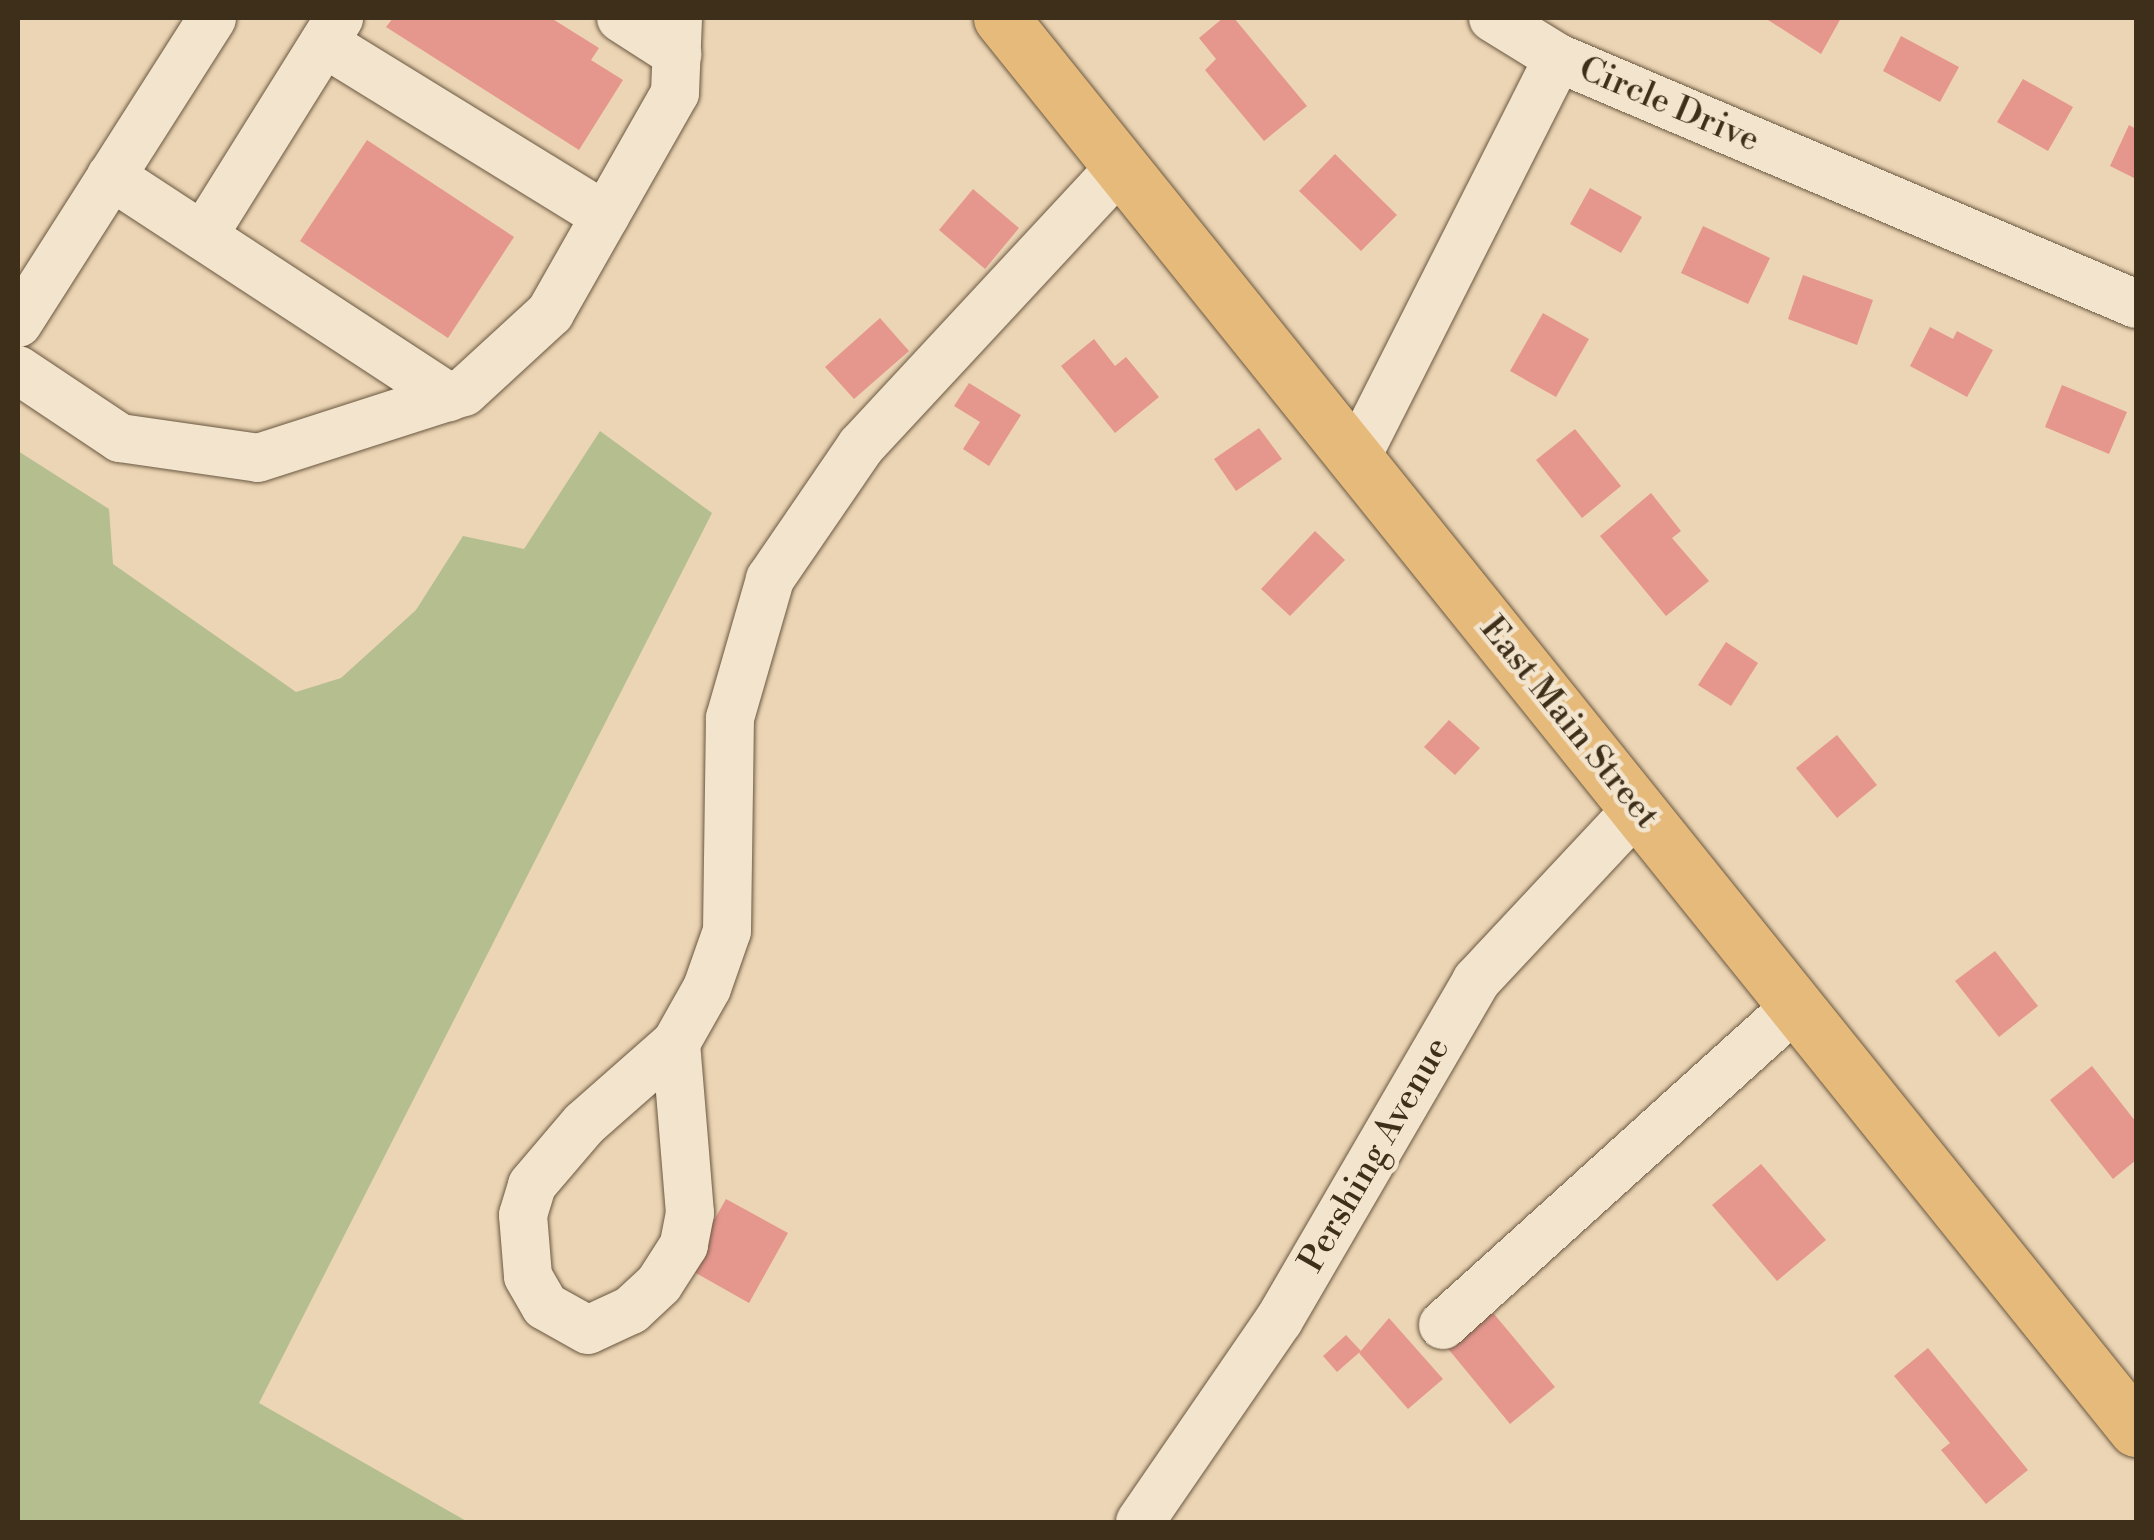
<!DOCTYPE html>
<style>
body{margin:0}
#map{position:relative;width:2154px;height:1540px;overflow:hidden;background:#ecd5b4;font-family:"Libre Bodoni",serif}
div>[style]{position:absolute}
.green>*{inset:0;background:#b4be8f}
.building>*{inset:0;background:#e5978e}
.roads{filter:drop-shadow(0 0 2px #6a5841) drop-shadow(0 0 2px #6a5841)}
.minor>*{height:48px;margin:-24px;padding:0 24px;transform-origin:24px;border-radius:24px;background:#f3e4ce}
.highway>*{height:55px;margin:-27.5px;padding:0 27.5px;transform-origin:27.5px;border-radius:27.5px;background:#e6ba7a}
span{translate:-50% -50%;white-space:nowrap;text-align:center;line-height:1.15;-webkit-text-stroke:9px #f3e4ce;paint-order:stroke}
.street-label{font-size:35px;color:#3e2f1b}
.frame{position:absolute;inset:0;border:20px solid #3e2f1b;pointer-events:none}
</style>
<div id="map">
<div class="green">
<div style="clip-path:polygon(600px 431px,712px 513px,259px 1403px,468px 1522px,18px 1522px,18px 451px,109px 509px,113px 564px,296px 692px,341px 678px,416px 610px,463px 536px,524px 549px)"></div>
</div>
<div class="building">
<div style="clip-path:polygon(393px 18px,551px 18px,599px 48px,591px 60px,623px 80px,579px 150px,386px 27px)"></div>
<div style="clip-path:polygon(1223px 18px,1234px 18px,1307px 106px,1264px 141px,1205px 70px,1216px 59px,1199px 38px)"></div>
<div style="clip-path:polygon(1765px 18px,1841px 18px,1821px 54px)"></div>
<div style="clip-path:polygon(1901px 36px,1959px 67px,1940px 102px,1883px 71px)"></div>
<div style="clip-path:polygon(2023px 79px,2073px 107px,2048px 151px,1997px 122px)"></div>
<div style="clip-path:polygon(2129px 125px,2136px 129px,2136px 179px,2110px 166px)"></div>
<div style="clip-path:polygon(367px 140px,514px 237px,448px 338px,300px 241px)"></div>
<div style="clip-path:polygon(1335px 154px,1397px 215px,1361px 251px,1299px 191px)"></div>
<div style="clip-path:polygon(1590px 188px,1642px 217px,1621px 253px,1570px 224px)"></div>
<div style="clip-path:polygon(973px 189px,1019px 228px,985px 269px,939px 230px)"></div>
<div style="clip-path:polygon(1703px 226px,1770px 258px,1748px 304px,1681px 273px)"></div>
<div style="clip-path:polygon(1803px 275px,1873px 300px,1857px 345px,1788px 319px)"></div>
<div style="clip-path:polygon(1543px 313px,1589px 339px,1556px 397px,1510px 371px)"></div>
<div style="clip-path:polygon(880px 318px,909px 351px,854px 399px,825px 367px)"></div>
<div style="clip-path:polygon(1930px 327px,1953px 339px,1957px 331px,1993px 350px,1967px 397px,1910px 366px)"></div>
<div style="clip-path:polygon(1094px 339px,1115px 366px,1126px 357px,1159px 397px,1115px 433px,1061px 366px)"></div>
<div style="clip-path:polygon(969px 383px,1021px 415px,989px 466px,963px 449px,980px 422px,954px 406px)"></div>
<div style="clip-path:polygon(2062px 385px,2127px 412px,2109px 454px,2045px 427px)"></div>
<div style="clip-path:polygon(1259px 428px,1282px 459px,1236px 491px,1214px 459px)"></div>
<div style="clip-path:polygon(1575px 429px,1621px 486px,1582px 518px,1536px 460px)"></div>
<div style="clip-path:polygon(1651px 493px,1681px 531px,1672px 538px,1709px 581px,1666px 616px,1600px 536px)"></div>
<div style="clip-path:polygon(1315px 531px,1345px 560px,1290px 616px,1261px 589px)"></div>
<div style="clip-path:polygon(1726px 642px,1758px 663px,1731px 706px,1698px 685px)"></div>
<div style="clip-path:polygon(1449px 720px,1480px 748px,1455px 775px,1424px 747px)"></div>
<div style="clip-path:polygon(1837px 735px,1877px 785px,1837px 818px,1796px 768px)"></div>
<div style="clip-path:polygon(1995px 951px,2038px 1006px,1999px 1037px,1955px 981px)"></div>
<div style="clip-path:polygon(2092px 1066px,2136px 1122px,2136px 1160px,2113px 1179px,2050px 1100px)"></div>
<div style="clip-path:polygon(1761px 1164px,1826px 1240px,1777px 1281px,1712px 1205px)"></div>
<div style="clip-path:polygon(726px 1199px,788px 1233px,749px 1303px,687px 1268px)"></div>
<div style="clip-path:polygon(1489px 1308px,1555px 1387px,1510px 1424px,1445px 1345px)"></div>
<div style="clip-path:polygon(1389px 1318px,1443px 1379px,1408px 1409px,1359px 1353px)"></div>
<div style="clip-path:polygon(1346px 1335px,1361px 1351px,1337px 1372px,1323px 1356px)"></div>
<div style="clip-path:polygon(1928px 1348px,2028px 1470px,1986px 1504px,1941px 1450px,1950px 1443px,1894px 1376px)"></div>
</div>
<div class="roads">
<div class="minor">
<div style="left:621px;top:18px;width:67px;rotate:32.7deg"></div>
<div style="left:1493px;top:18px;width:76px;rotate:31.6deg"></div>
<div style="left:1558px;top:58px;width:628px;rotate:23.05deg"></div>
<div style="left:324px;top:43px;width:330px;rotate:31.6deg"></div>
<div style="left:111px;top:176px;width:404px;rotate:33.2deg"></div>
<div style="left:203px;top:236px;width:257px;rotate:-58deg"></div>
<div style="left:18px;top:323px;width:361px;rotate:-57.5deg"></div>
<div style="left:18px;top:370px;width:123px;rotate:33.7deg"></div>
<div style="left:120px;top:438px;width:139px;rotate:8.2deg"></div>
<div style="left:258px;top:458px;width:216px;rotate:-17.8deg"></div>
<div style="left:464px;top:392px;width:117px;rotate:-42.6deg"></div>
<div style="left:550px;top:313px;width:253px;rotate:-60.4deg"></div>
<div style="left:675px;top:93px;width:75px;rotate:-87.7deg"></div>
<div style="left:1356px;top:458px;width:448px;rotate:-63.2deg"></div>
<div style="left:676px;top:1043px;width:171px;rotate:85.3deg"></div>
<div style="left:690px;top:1213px;width:33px;rotate:101deg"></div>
<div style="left:684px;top:1245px;width:46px;rotate:122.7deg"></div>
<div style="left:659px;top:1284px;width:38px;rotate:137deg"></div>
<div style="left:631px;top:1310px;width:47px;rotate:155.1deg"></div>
<div style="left:588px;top:1330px;width:49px;rotate:-150.8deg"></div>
<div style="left:545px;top:1306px;width:34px;rotate:-120deg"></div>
<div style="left:528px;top:1276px;width:61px;rotate:-94.7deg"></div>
<div style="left:523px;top:1215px;width:31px;rotate:-73deg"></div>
<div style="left:532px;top:1185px;width:80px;rotate:-49.6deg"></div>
<div style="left:584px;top:1124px;width:123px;rotate:-41.4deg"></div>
<div style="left:676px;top:1043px;width:63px;rotate:-60.6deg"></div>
<div style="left:707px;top:988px;width:60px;rotate:-70.7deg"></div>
<div style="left:727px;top:931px;width:213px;rotate:-89.2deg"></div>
<div style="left:730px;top:718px;width:145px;rotate:-73.9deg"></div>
<div style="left:770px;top:579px;width:161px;rotate:-55.6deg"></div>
<div style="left:861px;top:446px;width:384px;rotate:-47.1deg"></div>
<div style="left:1443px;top:1325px;width:476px;rotate:-42.1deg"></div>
<div style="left:1140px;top:1522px;width:245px;rotate:-55.5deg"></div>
<div style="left:1279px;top:1320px;width:392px;rotate:-59.8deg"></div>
<div style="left:1476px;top:981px;width:236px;rotate:-46.9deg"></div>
</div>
<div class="highway">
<div style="left:1001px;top:18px;width:1811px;rotate:51.19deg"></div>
</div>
</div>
<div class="street-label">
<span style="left:1669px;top:105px;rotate:23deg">Circle Drive</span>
<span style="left:1569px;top:723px;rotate:51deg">East Main Street</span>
<span style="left:1375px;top:1155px;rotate:-60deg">Pershing Avenue</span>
</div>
<div class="frame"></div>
</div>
